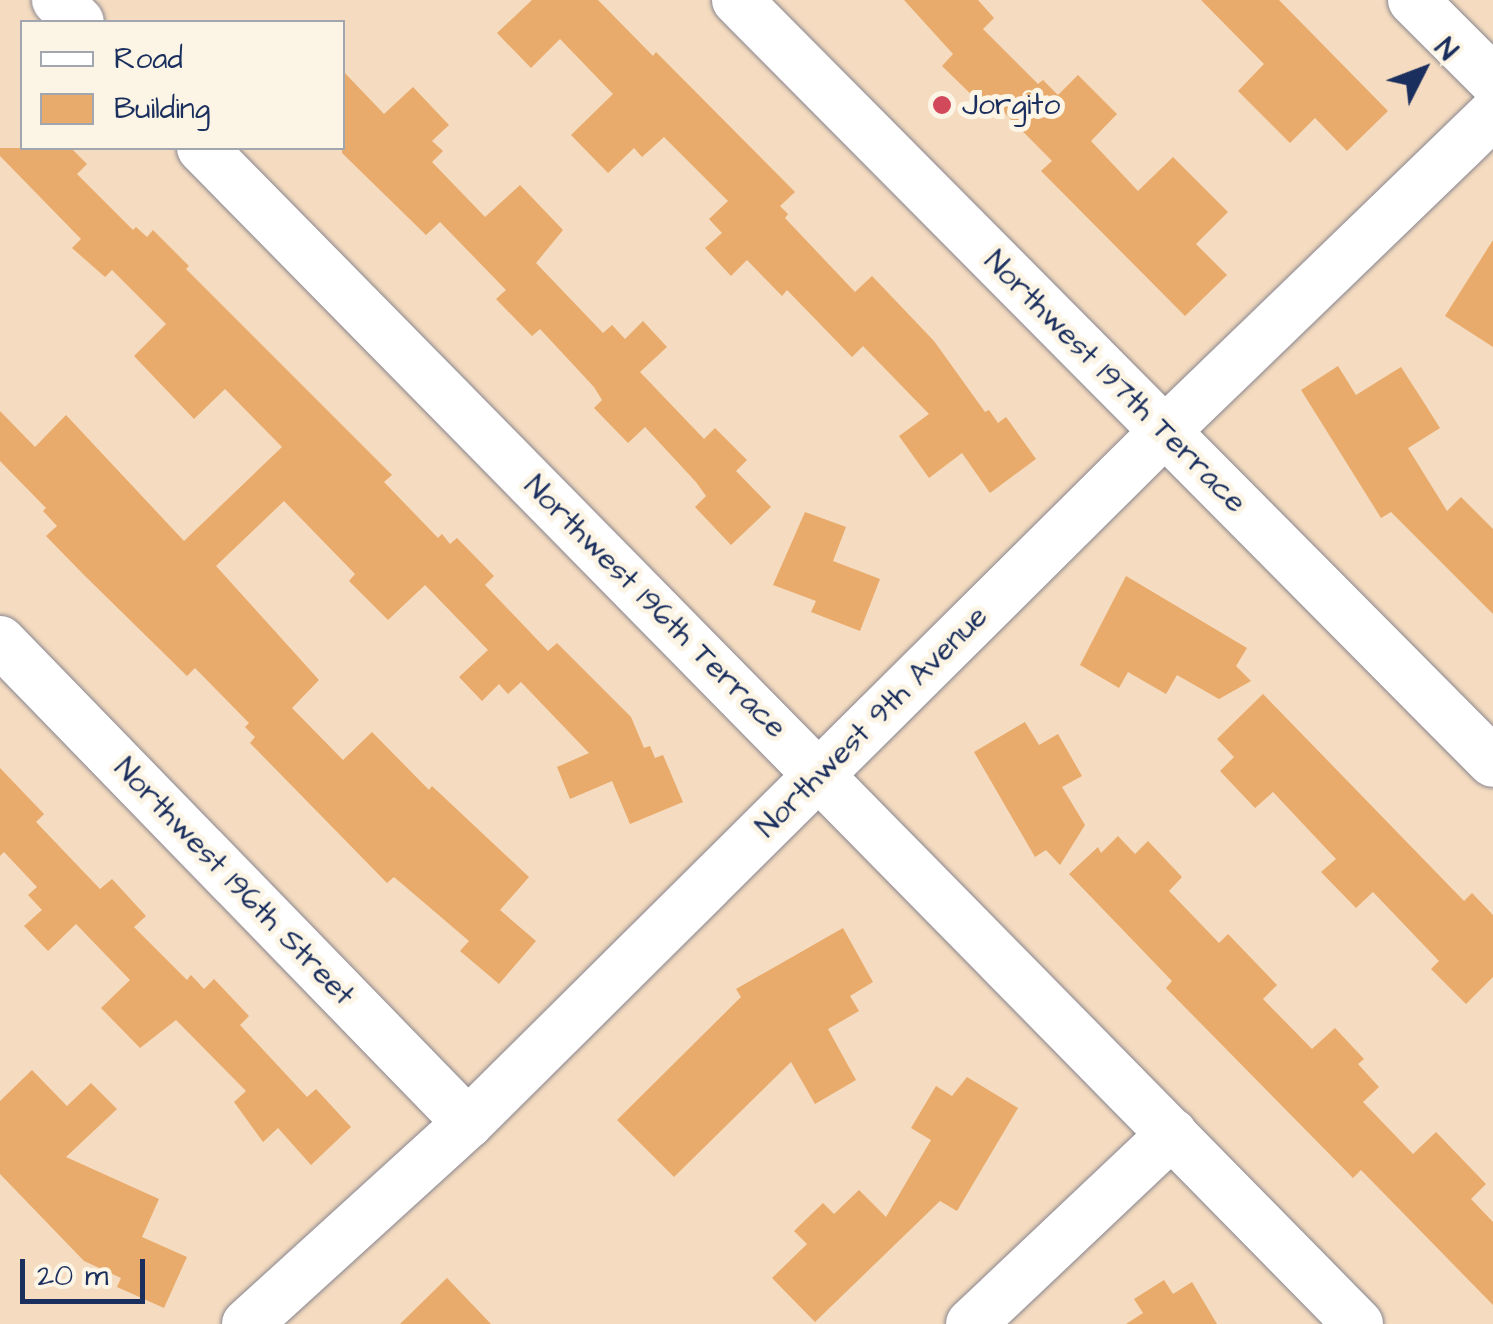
<!DOCTYPE html>
<style>
body{margin:0}
#map{position:relative;width:1493px;height:1324px;overflow:hidden;background:#f5dbbf;font-family:"Architects Daughter",sans-serif}
div>[style]{position:absolute}
.building>*{inset:0;background:#e8ab6b}
.roads{filter:drop-shadow(0 0 2px #88858e) drop-shadow(0 0 2px #88858e)}
.minor>*{height:50px;margin:-25px;padding:0 25px;transform-origin:25px;border-radius:25px;background:#fff}
.dots>*{width:28px;height:28px;translate:-50% -50%;box-sizing:border-box;border:5px solid #fcf5e5;border-radius:50%}
span{translate:-50% -50%;white-space:nowrap;text-align:center;line-height:1.15;-webkit-text-stroke:10px #fcf5e5;paint-order:stroke}
.poi-label{font-size:30px;color:#1b2f5e}
.left{translate:0 -50%;text-align:left}
.street-label{font-size:30px;color:#1b2f5e}
.legend{position:absolute;left:20px;top:20px;width:325px;height:130px;box-sizing:border-box;background:#fcf5e5;border:2px solid #a2a6af;margin:0;padding:12px 18px;list-style:none;font-size:30px;color:#1b2f5e}
.legend li{display:flex;align-items:center;gap:20px;height:50px}
.legend b{width:50px;border:2px solid #a2a6af}
.north{position:absolute;left:1373px;top:20px;width:100px;height:100px;-webkit-text-stroke:8px #fcf5e5;paint-order:stroke;rotate:48deg;font-size:28px;font-weight:700;line-height:40px;text-align:center;color:#1b2f5e}
.north::after{content:'';display:block;margin:auto;width:35px;height:45px;background:#1b2f5e;clip-path:polygon(50% 0,100% 100%,50% 72%,0 100%)}
.scale{position:absolute;left:20px;top:1259px;width:125px;height:45px;box-sizing:border-box;border:5px solid #1b2f5e;border-top:0;padding-left:12px;font-size:30px;line-height:35px;white-space:nowrap;color:#1b2f5e;-webkit-text-stroke:8px #fcf5e5;paint-order:stroke}
</style>
<div id="map">
<div class="building">
<div style="clip-path:polygon(532px 0,598px 0,653px 56px,656px 52px,795px 192px,780px 206px,788px 214px,785px 218px,855px 292px,872px 276px,934px 341px,985px 412px,989px 410px,998px 423px,1006px 417px,1036px 459px,990px 493px,962px 453px,929px 478px,899px 436px,929px 414px,863px 346px,852px 357px,787px 290px,782px 296px,747px 260px,731px 276px,705px 248px,722px 233px,709px 219px,728px 201px,664px 137px,642px 157px,634px 148px,608px 173px,571px 135px,613px 94px,560px 39px,531px 68px,497px 33px)"></div>
<div style="clip-path:polygon(904px 0,978px 0,994px 18px,983px 29px,1038px 84px,1043px 80px,1058px 95px,1078px 75px,1117px 114px,1091px 141px,1138px 191px,1173px 157px,1228px 212px,1196px 244px,1227px 275px,1185px 316px,1041px 171px,1052px 161px,987px 95px,979px 102px,942px 66px,953px 54px)"></div>
<div style="clip-path:polygon(1201px 0,1279px 0,1388px 111px,1347px 151px,1315px 118px,1290px 143px,1238px 91px,1264px 64px)"></div>
<div style="clip-path:polygon(342px 70px,384px 114px,413px 87px,449px 125px,432px 141px,443px 151px,432px 162px,485px 217px,520px 185px,563px 230px,536px 263px,603px 333px,612px 325px,625px 339px,643px 321px,667px 347px,640px 372px,704px 439px,715px 428px,747px 460px,736px 471px,771px 507px,731px 545px,695px 507px,706px 496px,696px 482px,645px 427px,628px 443px,594px 408px,602px 400px,594px 387px,540px 329px,532px 336px,496px 299px,506px 290px,440px 222px,426px 235px,342px 153px)"></div>
<div style="clip-path:polygon(0 148px,71px 148px,87px 164px,77px 174px,133px 230px,136px 227px,147px 237px,153px 230px,189px 266px,186px 269px,392px 475px,384px 482px,438px 538px,442px 534px,450px 544px,457px 538px,494px 576px,485px 585px,548px 651px,557px 643px,631px 717px,644px 748px,650px 746px,655px 758px,663px 755px,683px 802px,630px 824px,612px 781px,570px 799px,557px 767px,589px 753px,521px 682px,508px 694px,499px 684px,482px 701px,459px 677px,488px 650px,425px 585px,388px 620px,349px 581px,355px 574px,284px 501px,216px 566px,319px 680px,292px 708px,343px 760px,372px 732px,429px 790px,432px 786px,529px 877px,500px 910px,536px 941px,499px 984px,460px 951px,469px 941px,394px 877px,387px 883px,250px 743px,255px 737px,245px 727px,249px 723px,195px 668px,187px 676px,83px 574px,46px 536px,57px 526px,43px 511px,46px 508px,0 461px,0 411px,35px 447px,66px 415px,184px 541px,282px 447px,225px 389px,194px 419px,134px 356px,166px 324px,112px 270px,105px 277px,72px 248px,81px 239px,0 156px)"></div>
<div style="clip-path:polygon(1493px 240px,1493px 347px,1445px 316px)"></div>
<div style="clip-path:polygon(1338px 366px,1356px 395px,1401px 367px,1421px 398px,1440px 428px,1408px 448px,1447px 511px,1461px 497px,1493px 529px,1493px 614px,1391px 512px,1381px 518px,1301px 390px)"></div>
<div style="clip-path:polygon(805px 512px,846px 527px,833px 561px,880px 579px,860px 631px,811px 612px,816px 601px,773px 585px)"></div>
<div style="clip-path:polygon(1126px 576px,1247px 648px,1236px 666px,1251px 681px,1219px 699px,1177px 675px,1166px 694px,1128px 672px,1119px 688px,1080px 665px)"></div>
<div style="clip-path:polygon(1263px 694px,1464px 901px,1472px 893px,1493px 915px,1493px 977px,1466px 1004px,1431px 969px,1439px 961px,1373px 892px,1356px 908px,1321px 872px,1336px 859px,1273px 792px,1255px 808px,1220px 771px,1234px 757px,1217px 739px)"></div>
<div style="clip-path:polygon(1025px 722px,1039px 745px,1058px 734px,1082px 776px,1062px 787px,1085px 825px,1060px 865px,1046px 850px,1035px 857px,974px 752px)"></div>
<div style="clip-path:polygon(0 768px,44px 814px,36px 822px,100px 889px,112px 879px,146px 916px,134px 927px,187px 980px,191px 975px,204px 989px,214px 979px,249px 1016px,240px 1025px,307px 1097px,316px 1089px,351px 1127px,311px 1165px,278px 1128px,263px 1142px,234px 1102px,246px 1091px,176px 1020px,140px 1048px,101px 1008px,130px 980px,76px 924px,48px 951px,24px 926px,42px 910px,28px 895px,37px 887px,4px 852px,0 856px)"></div>
<div style="clip-path:polygon(1118px 836px,1135px 854px,1148px 841px,1182px 877px,1169px 891px,1219px 943px,1228px 934px,1277px 985px,1263px 999px,1312px 1049px,1335px 1028px,1364px 1059px,1358px 1064px,1379px 1087px,1363px 1102px,1413px 1154px,1436px 1132px,1486px 1184px,1471px 1199px,1493px 1222px,1493px 1305px,1361px 1170px,1353px 1178px,1166px 988px,1172px 981px,1069px 874px,1098px 847px,1101px 853px)"></div>
<div style="clip-path:polygon(843px 928px,873px 982px,850px 996px,859px 1011px,828px 1029px,856px 1080px,815px 1104px,791px 1062px,674px 1177px,617px 1120px,741px 997px,736px 989px)"></div>
<div style="clip-path:polygon(32px 1070px,67px 1106px,91px 1083px,117px 1109px,66px 1157px,159px 1199px,142px 1237px,187px 1257px,164px 1308px,117px 1287px,121px 1278px,84px 1261px,0 1174px,0 1101px)"></div>
<div style="clip-path:polygon(967px 1077px,1018px 1108px,957px 1211px,940px 1201px,815px 1322px,772px 1278px,807px 1244px,794px 1231px,823px 1203px,834px 1214px,859px 1190px,886px 1217px,931px 1140px,911px 1128px,936px 1086px,952px 1096px)"></div>
<div style="clip-path:polygon(447px 1278px,491px 1324px,400px 1324px)"></div>
<div style="clip-path:polygon(1164px 1280px,1173px 1294px,1192px 1282px,1217px 1324px,1126px 1324px,1143px 1313px,1134px 1299px)"></div>
</div>
<div class="roads">
<div class="minor">
<div style="left:57px;top:0;width:31px;rotate:45deg"></div>
<div style="left:737px;top:0;width:1073px;rotate:45.23deg"></div>
<div style="left:1413px;top:0;width:113px;rotate:45deg"></div>
<div style="left:202px;top:148px;width:1649px;rotate:45.49deg"></div>
<div style="left:0;top:641px;width:672px;rotate:45.84deg"></div>
<div style="left:247px;top:1324px;width:299px;rotate:-42.3deg"></div>
<div style="left:468px;top:1123px;width:981px;rotate:-44.79deg"></div>
<div style="left:1164px;top:432px;width:458px;rotate:-44deg"></div>
<div style="left:971px;top:1324px;width:277px;rotate:-43.4deg"></div>
</div>
</div>
<div class="dots">
<div style="left:942px;top:105px;background:#d1495b"></div>
</div>
<div class="poi-label">
<span class="left" style="left:962px;top:105px">Jorgito</span>
</div>
<div class="street-label">
<span style="left:1115px;top:382px;rotate:45deg">Northwest 197th Terrace</span>
<span style="left:655px;top:607px;rotate:45deg">Northwest 196th Terrace</span>
<span style="left:872px;top:722px;rotate:-45deg">Northwest 9th Avenue</span>
<span style="left:234px;top:882px;rotate:46deg">Northwest 196th Street</span>
</div>
<ul class="legend">
<li><b style="height:12px;background:#fff"></b>Road</li>
<li><b style="height:28px;background:#e8ab6b"></b>Building</li>
</ul>
<div class="north">N</div>
<div class="scale">20 m</div>
</div>
